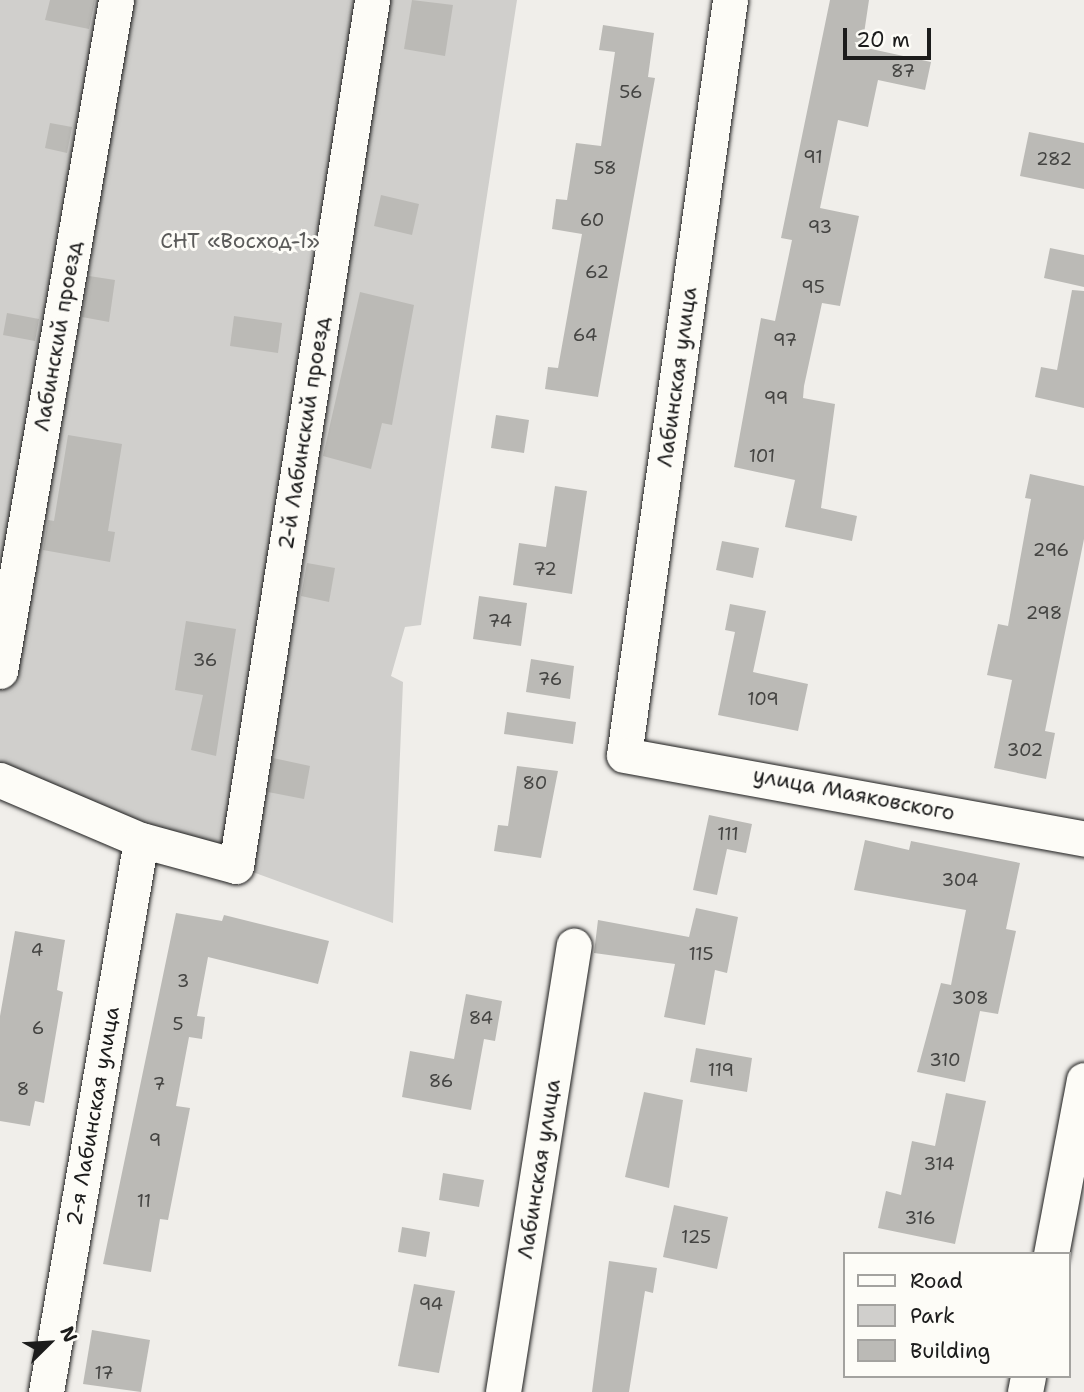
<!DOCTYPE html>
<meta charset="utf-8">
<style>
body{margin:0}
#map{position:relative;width:1084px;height:1392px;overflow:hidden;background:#f0eeea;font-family:"Shantell Sans",sans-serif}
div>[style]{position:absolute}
.green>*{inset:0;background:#d0cfcc}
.building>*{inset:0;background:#bbbab6}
.roads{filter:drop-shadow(0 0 2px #1c1c1c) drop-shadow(0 0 2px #1c1c1c)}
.minor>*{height:35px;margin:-17.5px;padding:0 17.5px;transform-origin:17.5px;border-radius:17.5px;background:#fdfcf7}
span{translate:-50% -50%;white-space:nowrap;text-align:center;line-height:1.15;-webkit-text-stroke:6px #fdfcf7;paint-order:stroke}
.number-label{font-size:18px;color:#444442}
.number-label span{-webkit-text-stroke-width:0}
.park-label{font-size:21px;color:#5b5b5a}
.street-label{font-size:21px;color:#1c1c1c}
.legend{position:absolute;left:843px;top:1252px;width:228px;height:126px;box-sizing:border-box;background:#fdfcf7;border:2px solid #a3a29f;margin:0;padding:9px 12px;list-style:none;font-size:21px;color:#1c1c1c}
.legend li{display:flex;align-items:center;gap:14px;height:35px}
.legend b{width:35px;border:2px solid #a3a29f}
.north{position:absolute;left:14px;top:1308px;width:70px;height:70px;-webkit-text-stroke:5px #fdfcf7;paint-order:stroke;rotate:66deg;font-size:19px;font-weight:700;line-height:28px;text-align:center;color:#1c1c1c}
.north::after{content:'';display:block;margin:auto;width:24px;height:32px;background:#1c1c1c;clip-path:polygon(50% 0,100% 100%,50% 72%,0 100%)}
.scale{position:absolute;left:843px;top:28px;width:88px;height:32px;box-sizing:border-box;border:4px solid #1c1c1c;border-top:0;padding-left:9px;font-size:21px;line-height:24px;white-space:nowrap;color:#1c1c1c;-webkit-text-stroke:5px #fdfcf7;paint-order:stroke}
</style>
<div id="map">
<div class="green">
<div style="clip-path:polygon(0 0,517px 0,421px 625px,405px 627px,391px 676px,403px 682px,393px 923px,0 780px)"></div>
</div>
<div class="building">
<div style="clip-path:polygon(50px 0,95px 0,89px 29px,45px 20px)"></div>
<div style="clip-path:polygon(412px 0,453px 5px,445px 56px,404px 49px)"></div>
<div style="clip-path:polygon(830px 0,869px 0,862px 47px,931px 62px,925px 90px,878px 80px,868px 127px,838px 120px,820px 208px,859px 216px,840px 306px,822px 303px,804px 386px,803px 398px,835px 404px,821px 508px,857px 516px,852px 541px,785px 527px,795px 480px,734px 467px,761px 318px,775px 321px,792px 240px,781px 238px)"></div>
<div style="clip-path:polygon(603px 25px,654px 33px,648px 77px,655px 78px,598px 397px,545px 389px,548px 367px,558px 368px,582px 234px,552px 229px,556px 199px,567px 200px,576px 143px,601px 146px,615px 52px,599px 50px)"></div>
<div style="clip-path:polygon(50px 123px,72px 127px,67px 153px,45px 148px)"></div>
<div style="clip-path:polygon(1029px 132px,1084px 143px,1084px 189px,1020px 176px)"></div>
<div style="clip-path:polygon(381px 195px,419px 204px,412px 235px,374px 226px)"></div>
<div style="clip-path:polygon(1050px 248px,1084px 255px,1084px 287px,1044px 278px)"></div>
<div style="clip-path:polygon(89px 276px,115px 280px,109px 322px,82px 317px)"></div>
<div style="clip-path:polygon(1072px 290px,1084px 291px,1084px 408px,1035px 397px,1041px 367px,1057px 370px)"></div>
<div style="clip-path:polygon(360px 292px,414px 305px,392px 425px,382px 423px,371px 469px,323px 456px)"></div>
<div style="clip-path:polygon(7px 313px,39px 319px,35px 341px,3px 335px)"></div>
<div style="clip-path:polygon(234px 316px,282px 323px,278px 353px,230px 346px)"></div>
<div style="clip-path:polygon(496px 415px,529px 420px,524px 453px,491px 448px)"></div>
<div style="clip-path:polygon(68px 435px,122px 444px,108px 531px,115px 532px,110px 562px,43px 550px,48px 520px,54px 521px)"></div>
<div style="clip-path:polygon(1030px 474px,1084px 486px,1084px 539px,1045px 731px,1055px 733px,1046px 779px,994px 768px,1012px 680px,987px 675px,998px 624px,1008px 626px,1031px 499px,1025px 498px)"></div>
<div style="clip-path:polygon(555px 486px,587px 491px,572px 594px,513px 585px,519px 543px,546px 547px)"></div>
<div style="clip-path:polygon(722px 541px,759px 548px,753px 578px,716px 570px)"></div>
<div style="clip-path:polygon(307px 563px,335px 568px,329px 602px,301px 596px)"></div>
<div style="clip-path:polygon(479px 596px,527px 603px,521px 646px,473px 639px)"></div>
<div style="clip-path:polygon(730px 604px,766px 611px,753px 672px,808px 684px,798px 731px,718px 715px,735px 632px,725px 630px)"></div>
<div style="clip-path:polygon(186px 621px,236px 629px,216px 756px,191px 750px,203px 695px,175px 690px)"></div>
<div style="clip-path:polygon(531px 659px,574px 666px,570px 699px,526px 692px)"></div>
<div style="clip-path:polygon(507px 712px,576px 722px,573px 744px,504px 734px)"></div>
<div style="clip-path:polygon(273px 758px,310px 766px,304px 799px,268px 792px)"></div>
<div style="clip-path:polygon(517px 766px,558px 771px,541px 858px,494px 851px,498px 825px,508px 826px)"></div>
<div style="clip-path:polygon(709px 815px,752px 824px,746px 853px,727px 849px,717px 895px,693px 890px)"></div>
<div style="clip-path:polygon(865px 840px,909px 850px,911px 841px,1020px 863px,1006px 929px,1016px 931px,998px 1014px,980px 1011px,965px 1082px,917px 1072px,941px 983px,951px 985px,966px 910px,854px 890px)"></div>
<div style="clip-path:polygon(696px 908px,738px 917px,727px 973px,715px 970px,705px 1025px,664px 1017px,675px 964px,594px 953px,598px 920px,689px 937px)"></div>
<div style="clip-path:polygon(176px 913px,222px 921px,224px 915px,329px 941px,318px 984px,208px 957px,197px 1016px,205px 1017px,202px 1039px,189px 1037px,176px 1106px,190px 1108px,168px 1220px,160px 1219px,151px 1272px,103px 1264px)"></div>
<div style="clip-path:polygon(15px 931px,65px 940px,57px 990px,63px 992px,44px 1103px,35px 1101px,30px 1126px,0 1121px,0 1016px)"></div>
<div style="clip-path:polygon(466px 994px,502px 1001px,495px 1041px,484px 1039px,471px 1110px,402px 1097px,410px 1051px,454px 1059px)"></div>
<div style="clip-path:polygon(696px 1048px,752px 1058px,747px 1092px,690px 1082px)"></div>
<div style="clip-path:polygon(644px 1092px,683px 1100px,669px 1188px,625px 1177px)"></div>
<div style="clip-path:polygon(946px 1093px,986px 1101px,955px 1244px,878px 1228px,886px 1191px,901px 1195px,912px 1141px,935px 1146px)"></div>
<div style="clip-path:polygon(443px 1173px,484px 1180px,479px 1207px,439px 1200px)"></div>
<div style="clip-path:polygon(674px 1205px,728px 1217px,717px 1269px,663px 1257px)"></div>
<div style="clip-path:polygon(402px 1227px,430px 1232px,426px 1257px,398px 1252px)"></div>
<div style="clip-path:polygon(609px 1261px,657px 1268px,653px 1293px,645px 1291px,629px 1392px,592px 1392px)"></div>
<div style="clip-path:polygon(414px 1284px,455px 1291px,439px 1373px,398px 1366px)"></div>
<div style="clip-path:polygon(92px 1330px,150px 1340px,141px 1392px,83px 1384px)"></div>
</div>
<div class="roads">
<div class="minor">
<div style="left:730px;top:0;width:762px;rotate:97.99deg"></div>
<div style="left:624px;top:755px;width:468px;rotate:10.3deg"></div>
<div style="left:0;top:671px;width:681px;rotate:-80.19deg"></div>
<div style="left:0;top:780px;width:153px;rotate:23.1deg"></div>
<div style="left:141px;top:840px;width:98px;rotate:15.3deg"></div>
<div style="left:236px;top:866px;width:877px;rotate:-81.07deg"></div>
<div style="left:1051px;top:1254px;width:177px;rotate:-79.3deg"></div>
<div style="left:46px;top:1392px;width:560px;rotate:-80.23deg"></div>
<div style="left:503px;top:1392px;width:452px;rotate:-81deg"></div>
<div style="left:1025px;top:1392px;width:16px;rotate:-79deg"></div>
</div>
</div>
<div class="number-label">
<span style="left:903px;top:71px">87</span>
<span style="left:631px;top:92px">56</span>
<span style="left:813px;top:157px">91</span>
<span style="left:1054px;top:159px">282</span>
<span style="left:605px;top:168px">58</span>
<span style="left:592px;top:220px">60</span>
<span style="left:820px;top:227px">93</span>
<span style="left:597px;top:272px">62</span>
<span style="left:813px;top:287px">95</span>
<span style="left:585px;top:335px">64</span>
<span style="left:785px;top:340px">97</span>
<span style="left:776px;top:398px">99</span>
<span style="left:762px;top:456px">101</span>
<span style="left:1051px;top:550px">296</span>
<span style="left:545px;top:569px">72</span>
<span style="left:1044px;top:613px">298</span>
<span style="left:500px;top:621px">74</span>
<span style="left:205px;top:660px">36</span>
<span style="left:550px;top:679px">76</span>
<span style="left:763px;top:699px">109</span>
<span style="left:1025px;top:750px">302</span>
<span style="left:535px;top:783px">80</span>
<span style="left:728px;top:834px">111</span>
<span style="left:960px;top:880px">304</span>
<span style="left:37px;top:950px">4</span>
<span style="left:701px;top:954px">115</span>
<span style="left:183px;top:981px">3</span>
<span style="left:970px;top:998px">308</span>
<span style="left:481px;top:1018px">84</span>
<span style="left:178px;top:1024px">5</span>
<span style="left:38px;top:1028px">6</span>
<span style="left:945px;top:1060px">310</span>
<span style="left:721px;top:1070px">119</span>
<span style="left:441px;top:1081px">86</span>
<span style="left:159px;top:1084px">7</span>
<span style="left:23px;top:1089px">8</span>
<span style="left:155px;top:1140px">9</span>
<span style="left:939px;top:1164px">314</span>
<span style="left:144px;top:1201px">11</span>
<span style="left:920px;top:1218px">316</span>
<span style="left:696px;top:1237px">125</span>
<span style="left:431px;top:1304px">94</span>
<span style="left:104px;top:1373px">17</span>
</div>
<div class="park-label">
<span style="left:240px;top:241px">СНТ «Восход-1»</span>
</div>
<div class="street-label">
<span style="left:58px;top:336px;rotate:-80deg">Лабинский проезд</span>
<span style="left:677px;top:377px;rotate:-82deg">Лабинская улица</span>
<span style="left:304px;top:433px;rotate:-81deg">2-й Лабинский проезд</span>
<span style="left:854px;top:794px;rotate:11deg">улица Маяковского</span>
<span style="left:93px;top:1116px;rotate:-80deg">2-я Лабинская улица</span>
<span style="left:539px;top:1169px;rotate:-81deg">Лабинская улица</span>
</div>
<ul class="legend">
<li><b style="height:9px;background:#fdfcf7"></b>Road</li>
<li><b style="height:19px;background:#d0cfcc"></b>Park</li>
<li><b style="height:19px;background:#bbbab6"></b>Building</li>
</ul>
<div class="north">N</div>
<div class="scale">20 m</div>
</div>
